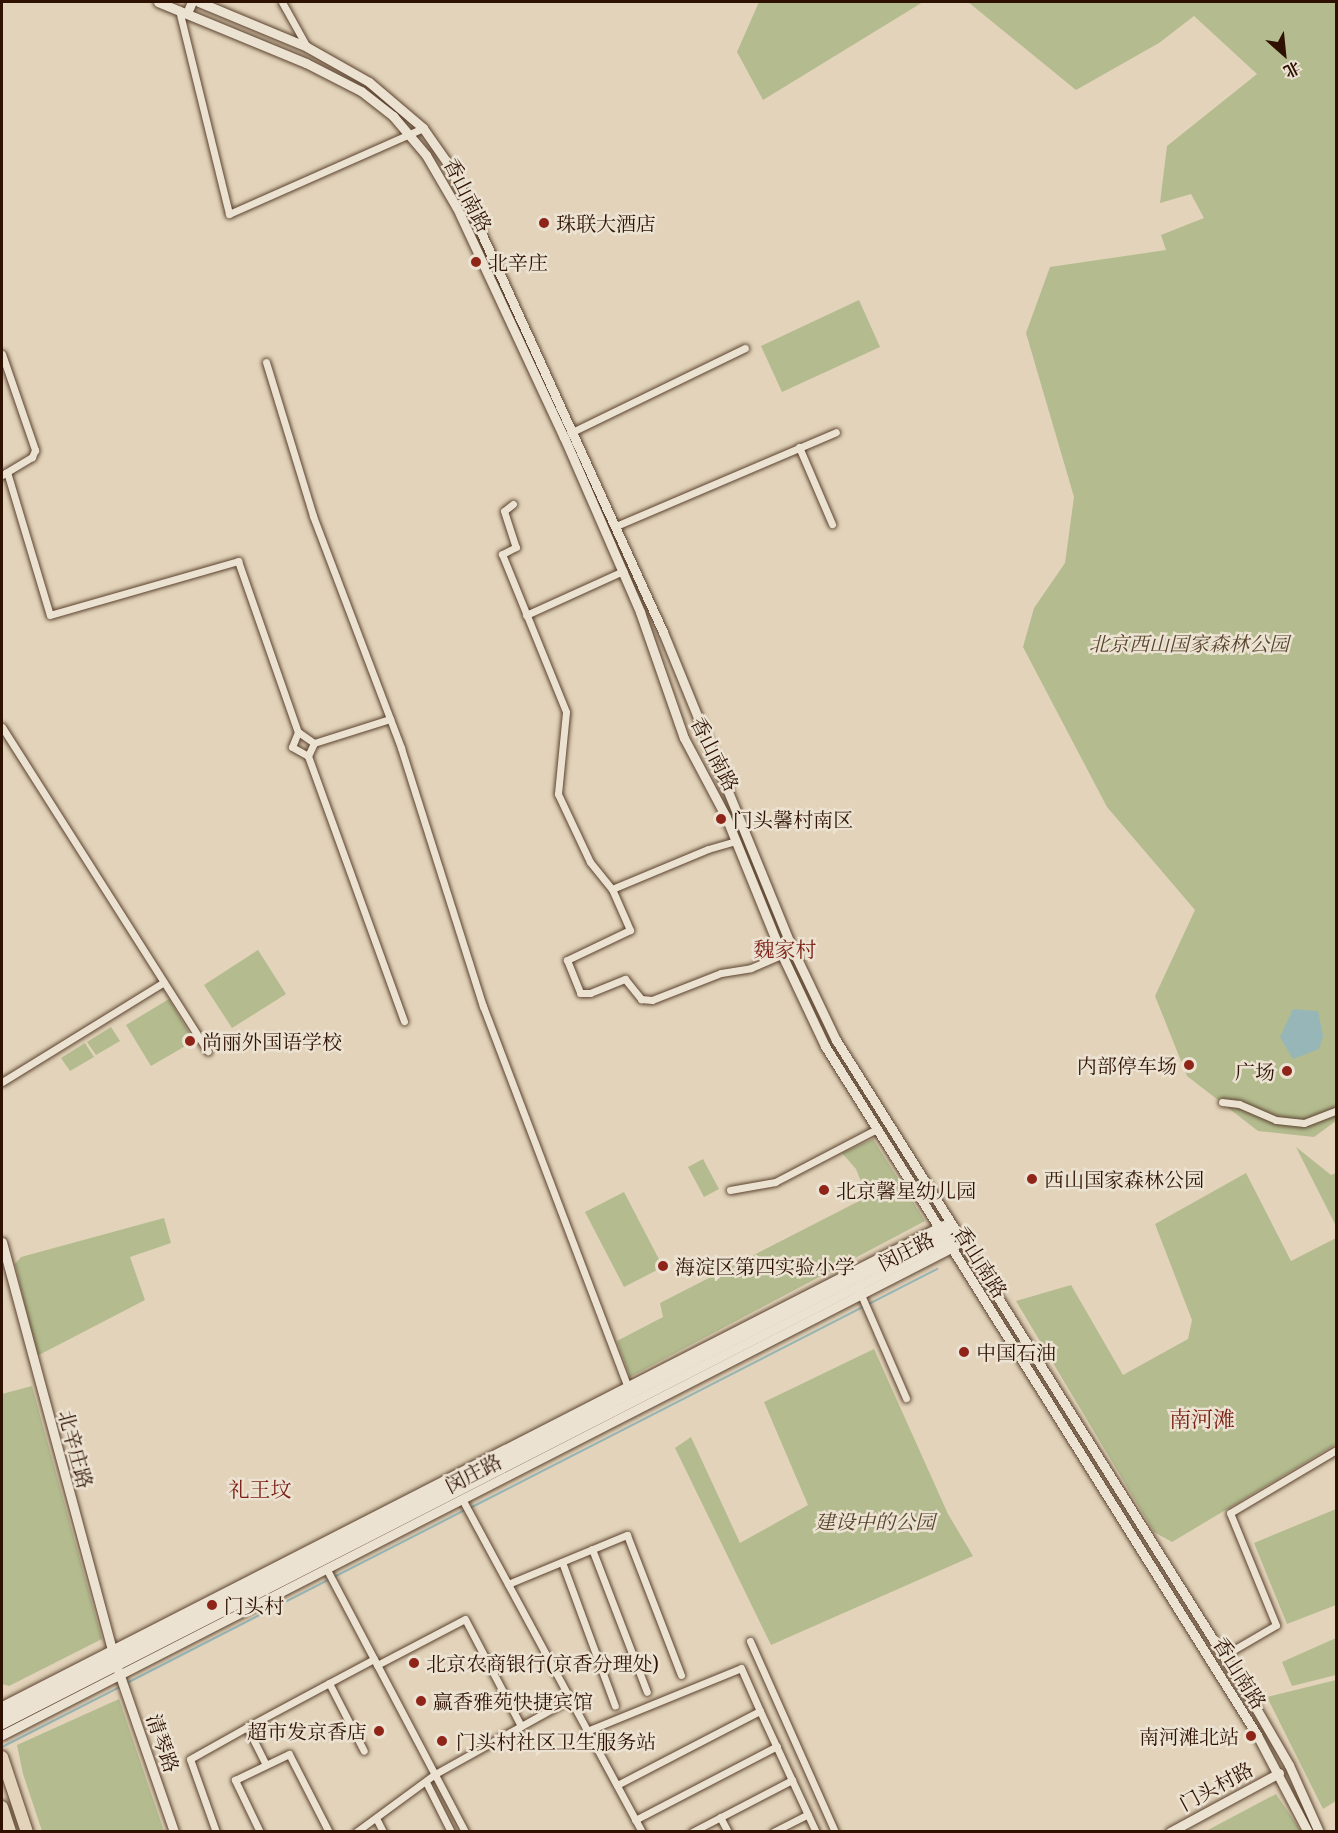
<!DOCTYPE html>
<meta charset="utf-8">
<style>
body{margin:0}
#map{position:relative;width:1338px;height:1833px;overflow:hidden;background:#e2d3ba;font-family:"Gentium Book Plus","Noto Serif SC",serif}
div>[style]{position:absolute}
.green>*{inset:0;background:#b4bc8f}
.water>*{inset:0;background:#96b6b7}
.stream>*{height:2px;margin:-1px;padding:0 1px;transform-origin:1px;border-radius:1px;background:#96b6b7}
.roads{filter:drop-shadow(0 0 2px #5b422e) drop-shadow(0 0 2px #5b422e)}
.street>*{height:7px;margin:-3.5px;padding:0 3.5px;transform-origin:3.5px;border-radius:3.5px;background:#ece2d2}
.secondary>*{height:9px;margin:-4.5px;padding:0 4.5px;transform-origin:4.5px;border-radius:4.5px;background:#ece2d2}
.highway>*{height:12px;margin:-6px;padding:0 6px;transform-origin:6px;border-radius:6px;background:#e2d3ba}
.dots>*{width:16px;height:16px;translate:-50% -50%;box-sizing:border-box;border:3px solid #ece2d2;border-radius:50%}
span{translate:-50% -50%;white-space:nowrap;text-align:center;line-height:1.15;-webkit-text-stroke:5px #ece2d2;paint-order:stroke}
.street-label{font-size:20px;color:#2e1100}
.poi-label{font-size:20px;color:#2e1100}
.left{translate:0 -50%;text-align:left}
.right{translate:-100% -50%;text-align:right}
.park-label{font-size:20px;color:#56442b;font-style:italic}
.neighbourhood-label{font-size:21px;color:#7a1f14}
.quarter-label{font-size:22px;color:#7a1f14}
.frame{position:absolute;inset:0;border:3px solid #2e1100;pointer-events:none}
.north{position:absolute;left:1254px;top:24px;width:60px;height:60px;-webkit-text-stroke:4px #ece2d2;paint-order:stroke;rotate:153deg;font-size:16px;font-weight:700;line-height:24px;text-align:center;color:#2e1100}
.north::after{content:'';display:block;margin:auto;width:21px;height:27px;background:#2e1100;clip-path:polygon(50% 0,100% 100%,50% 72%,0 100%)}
</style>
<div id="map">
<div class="green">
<div style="clip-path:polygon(759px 2px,923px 2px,763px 100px,737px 52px)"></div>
<div style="clip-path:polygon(968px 2px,1336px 2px,1336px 1121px,1314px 1137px,1258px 1131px,1187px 1076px,1155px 996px,1195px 910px,1107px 807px,1023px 647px,1034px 608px,1065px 563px,1074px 497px,1026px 333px,1050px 267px,1166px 250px,1161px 235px,1204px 218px,1191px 194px,1160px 203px,1167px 146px,1257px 74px,1194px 16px,1159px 43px,1076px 90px)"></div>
<div style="clip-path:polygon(859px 300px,880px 347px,782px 392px,761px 346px)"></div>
<div style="clip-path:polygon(258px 950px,286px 994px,232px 1028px,204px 985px)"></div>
<div style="clip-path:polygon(169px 999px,194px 1041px,151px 1066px,126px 1025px)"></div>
<div style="clip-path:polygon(111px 1027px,120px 1041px,96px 1055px,87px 1042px)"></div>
<div style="clip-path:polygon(85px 1043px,94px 1057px,70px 1071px,61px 1058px)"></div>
<div style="clip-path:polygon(873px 1139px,925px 1221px,630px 1377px,617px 1341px,663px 1317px,660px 1303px,867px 1197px,856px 1169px,842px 1153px)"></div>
<div style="clip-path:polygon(1296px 1147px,1331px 1175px,1336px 1173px,1336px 1226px)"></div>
<div style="clip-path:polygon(703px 1159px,719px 1189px,704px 1197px,688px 1167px)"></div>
<div style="clip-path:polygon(1246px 1173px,1291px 1261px,1336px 1238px,1336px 1444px,1172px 1542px,1154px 1532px,1016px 1301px,1071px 1285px,1123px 1375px,1188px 1339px,1192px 1320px,1155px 1224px)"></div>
<div style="clip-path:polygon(624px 1192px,663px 1267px,624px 1287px,585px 1212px)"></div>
<div style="clip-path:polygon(164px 1218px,171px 1243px,130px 1257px,145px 1300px,37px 1356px,15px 1264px,21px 1257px)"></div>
<div style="clip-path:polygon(874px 1349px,948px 1514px,973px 1556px,771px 1645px,675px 1448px,691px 1437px,740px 1543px,808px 1505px,764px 1402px)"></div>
<div style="clip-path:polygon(32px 1386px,102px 1639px,9px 1686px,2px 1684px,2px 1394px)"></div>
<div style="clip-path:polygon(1336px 1509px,1336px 1605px,1287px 1624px,1254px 1543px)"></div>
<div style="clip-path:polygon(1336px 1638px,1336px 1675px,1292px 1686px,1282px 1662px)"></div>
<div style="clip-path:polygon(1336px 1680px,1336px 1801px,1323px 1809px,1267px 1697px)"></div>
<div style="clip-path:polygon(119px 1699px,164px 1831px,42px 1831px,23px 1774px,17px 1745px)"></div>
<div style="clip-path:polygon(1276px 1794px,1301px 1831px,1206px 1831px)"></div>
</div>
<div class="water">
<div style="clip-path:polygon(1293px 1009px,1318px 1011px,1323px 1036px,1319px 1049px,1293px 1059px,1280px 1037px)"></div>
</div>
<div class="stream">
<div style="left:470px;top:1508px;width:525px;rotate:-27.1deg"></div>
<div style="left:125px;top:1684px;width:382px;rotate:-27.1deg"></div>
<div style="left:2px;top:1747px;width:132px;rotate:-27deg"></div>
</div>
<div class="roads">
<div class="street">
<div style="left:282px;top:2px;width:51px;rotate:60.9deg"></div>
<div style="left:179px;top:10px;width:210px;rotate:76.2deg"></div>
<div style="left:229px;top:214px;width:212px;rotate:-23.9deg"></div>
<div style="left:2px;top:354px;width:102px;rotate:71deg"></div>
<div style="left:35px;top:450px;width:8px;rotate:113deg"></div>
<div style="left:32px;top:457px;width:35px;rotate:149deg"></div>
<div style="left:266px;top:362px;width:161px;rotate:73deg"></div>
<div style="left:313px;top:516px;width:248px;rotate:69.2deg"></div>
<div style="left:401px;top:748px;width:271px;rotate:72.4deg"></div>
<div style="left:483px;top:1006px;width:409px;rotate:69.2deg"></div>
<div style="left:574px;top:431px;width:190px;rotate:-25.9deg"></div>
<div style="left:799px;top:447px;width:84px;rotate:66.8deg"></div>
<div style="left:7px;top:472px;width:149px;rotate:73.3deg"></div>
<div style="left:50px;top:615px;width:196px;rotate:-16deg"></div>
<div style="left:238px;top:561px;width:181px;rotate:70.7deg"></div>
<div style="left:513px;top:504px;width:11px;rotate:142deg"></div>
<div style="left:504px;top:511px;width:38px;rotate:72deg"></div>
<div style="left:516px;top:547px;width:16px;rotate:153deg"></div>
<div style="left:502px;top:554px;width:170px;rotate:67.9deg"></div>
<div style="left:566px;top:712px;width:82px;rotate:95.6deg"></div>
<div style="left:558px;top:794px;width:75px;rotate:64.8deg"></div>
<div style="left:590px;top:862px;width:35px;rotate:51deg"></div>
<div style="left:612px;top:889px;width:45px;rotate:66.3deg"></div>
<div style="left:630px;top:930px;width:70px;rotate:154.5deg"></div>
<div style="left:567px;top:960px;width:35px;rotate:68deg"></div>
<div style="left:580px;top:993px;width:10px"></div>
<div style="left:590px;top:993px;width:38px;rotate:-22deg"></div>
<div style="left:625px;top:979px;width:26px;rotate:51deg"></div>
<div style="left:641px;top:999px;width:11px;rotate:5deg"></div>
<div style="left:652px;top:1000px;width:74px;rotate:-21.4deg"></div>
<div style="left:721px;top:973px;width:30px;rotate:-9deg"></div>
<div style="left:751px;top:968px;width:46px;rotate:-23.2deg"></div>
<div style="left:616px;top:526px;width:239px;rotate:-23.1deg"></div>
<div style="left:526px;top:615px;width:107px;rotate:-24.4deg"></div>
<div style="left:2px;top:727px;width:384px;rotate:57.6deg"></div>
<div style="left:314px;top:743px;width:19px;rotate:-145deg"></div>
<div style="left:298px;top:732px;width:16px;rotate:112deg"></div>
<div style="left:292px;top:747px;width:18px;rotate:29deg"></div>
<div style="left:308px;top:756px;width:14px;rotate:-65deg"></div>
<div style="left:314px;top:743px;width:80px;rotate:-17.5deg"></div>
<div style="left:308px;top:756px;width:282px;rotate:70.1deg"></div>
<div style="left:612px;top:889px;width:104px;rotate:-22.6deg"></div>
<div style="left:708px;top:849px;width:29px;rotate:-16deg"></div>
<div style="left:2px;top:1082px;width:190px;rotate:-31.7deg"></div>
<div style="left:1222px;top:1102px;width:17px;rotate:7deg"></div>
<div style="left:1239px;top:1104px;width:40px;rotate:23.4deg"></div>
<div style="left:1276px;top:1120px;width:28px;rotate:6deg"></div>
<div style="left:1304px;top:1123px;width:34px;rotate:-21deg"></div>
<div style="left:730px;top:1190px;width:46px;rotate:-10.1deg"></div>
<div style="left:775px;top:1182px;width:115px;rotate:-27.5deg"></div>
<div style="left:859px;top:1290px;width:118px;rotate:66.5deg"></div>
<div style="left:462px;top:1499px;width:379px;rotate:61.6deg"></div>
<div style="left:592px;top:1549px;width:153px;rotate:69deg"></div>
<div style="left:562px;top:1562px;width:153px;rotate:69.8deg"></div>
<div style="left:326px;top:1568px;width:298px;rotate:62.2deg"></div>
<div style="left:508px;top:1584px;width:129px;rotate:-22.4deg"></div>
<div style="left:627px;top:1535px;width:150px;rotate:68.9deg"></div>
<div style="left:750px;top:1641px;width:209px;rotate:66deg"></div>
<div style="left:1223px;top:1656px;width:61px;rotate:-30.3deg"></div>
<div style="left:1276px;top:1625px;width:121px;rotate:-112.3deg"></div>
<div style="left:1230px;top:1513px;width:123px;rotate:-30.7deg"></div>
<div style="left:377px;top:1665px;width:99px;rotate:-27.6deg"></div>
<div style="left:465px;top:1619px;width:121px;rotate:62.4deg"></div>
<div style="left:329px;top:1683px;width:51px;rotate:-28.1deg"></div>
<div style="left:247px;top:1727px;width:42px;rotate:63.4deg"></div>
<div style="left:587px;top:1731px;width:166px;rotate:-22.2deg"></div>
<div style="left:741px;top:1668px;width:47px;rotate:66.2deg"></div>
<div style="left:427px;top:1784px;width:54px;rotate:63.4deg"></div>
<div style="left:617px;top:1785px;width:161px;rotate:-27.4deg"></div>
<div style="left:760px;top:1711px;width:133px;rotate:65.2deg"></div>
<div style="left:720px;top:1817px;width:17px;rotate:62deg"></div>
<div style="left:376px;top:1818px;width:16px;rotate:63deg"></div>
<div style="left:635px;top:1820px;width:160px;rotate:-27.5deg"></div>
<div style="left:216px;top:1832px;width:77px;rotate:-109.6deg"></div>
<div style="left:190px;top:1759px;width:65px;rotate:-29.3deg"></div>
<div style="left:247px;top:1727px;width:93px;rotate:-28.2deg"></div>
<div style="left:329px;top:1683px;width:76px;rotate:62.8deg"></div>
<div style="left:260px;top:1832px;width:58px;rotate:-115.7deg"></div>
<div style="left:235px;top:1780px;width:60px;rotate:-25.7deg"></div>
<div style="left:289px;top:1754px;width:88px;rotate:62.9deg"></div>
<div style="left:356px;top:1832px;width:98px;rotate:-36.3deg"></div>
<div style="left:435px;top:1774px;width:154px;rotate:-29.1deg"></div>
<div style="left:692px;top:1832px;width:113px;rotate:-27.5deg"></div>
<div style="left:773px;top:1832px;width:39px;rotate:-27deg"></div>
</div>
<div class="secondary">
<div style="left:158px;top:2px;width:160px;rotate:22.4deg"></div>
<div style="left:306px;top:63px;width:62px;rotate:27deg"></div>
<div style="left:361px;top:91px;width:41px;rotate:38deg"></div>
<div style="left:393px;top:116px;width:51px;rotate:49.8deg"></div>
<div style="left:426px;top:155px;width:61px;rotate:59.7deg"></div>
<div style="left:457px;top:208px;width:253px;rotate:65deg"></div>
<div style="left:564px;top:437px;width:191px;rotate:66.5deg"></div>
<div style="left:640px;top:612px;width:133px;rotate:70.8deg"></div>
<div style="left:684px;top:738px;width:89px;rotate:62deg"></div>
<div style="left:726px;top:817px;width:149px;rotate:67.9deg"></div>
<div style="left:782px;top:955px;width:101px;rotate:64.7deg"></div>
<div style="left:825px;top:1046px;width:813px;rotate:57.91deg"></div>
<div style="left:1257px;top:1735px;width:110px;rotate:62.3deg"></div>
<div style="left:199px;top:2px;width:117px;rotate:22.6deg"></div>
<div style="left:307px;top:47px;width:71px;rotate:29.4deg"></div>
<div style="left:369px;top:82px;width:71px;rotate:40.4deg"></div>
<div style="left:423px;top:128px;width:52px;rotate:55.1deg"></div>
<div style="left:453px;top:171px;width:507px;rotate:65.51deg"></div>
<div style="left:663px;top:632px;width:344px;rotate:67.8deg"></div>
<div style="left:793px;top:950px;width:100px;rotate:64.5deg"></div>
<div style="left:836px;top:1040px;width:783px;rotate:57.83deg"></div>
<div style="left:1253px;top:1703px;width:72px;rotate:59.9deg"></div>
<div style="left:1289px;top:1765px;width:73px;rotate:65.9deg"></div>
<div style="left:187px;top:13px;width:12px;rotate:-66deg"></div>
<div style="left:2px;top:1242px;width:427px;rotate:74.9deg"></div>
<div style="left:118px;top:1670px;width:171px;rotate:70.9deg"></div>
<div style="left:2px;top:1706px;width:1057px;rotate:-27.07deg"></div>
<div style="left:2px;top:1715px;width:1062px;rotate:-27.12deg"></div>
<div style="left:2px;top:1724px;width:1065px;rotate:-27.09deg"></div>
<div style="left:2px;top:1735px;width:1071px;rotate:-27.16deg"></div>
<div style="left:1170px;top:1832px;width:124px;rotate:-28.4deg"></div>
</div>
<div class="highway">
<div style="left:2px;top:1757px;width:79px;rotate:71.6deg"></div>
<div style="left:2px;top:1807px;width:26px;rotate:72deg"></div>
</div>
</div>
<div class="dots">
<div style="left:544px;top:223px;background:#8f2418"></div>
<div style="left:476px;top:262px;background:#8f2418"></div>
<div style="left:721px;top:819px;background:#8f2418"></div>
<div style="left:190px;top:1041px;background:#8f2418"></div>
<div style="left:1189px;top:1065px;background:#8f2418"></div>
<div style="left:1287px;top:1071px;background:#8f2418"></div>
<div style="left:1032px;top:1179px;background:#8f2418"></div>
<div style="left:824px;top:1190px;background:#8f2418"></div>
<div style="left:663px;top:1266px;background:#8f2418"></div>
<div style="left:964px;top:1352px;background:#8f2418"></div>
<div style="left:212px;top:1605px;background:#8f2418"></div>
<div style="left:414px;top:1663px;background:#8f2418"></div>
<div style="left:421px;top:1701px;background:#8f2418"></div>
<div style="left:379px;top:1731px;background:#8f2418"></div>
<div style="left:1251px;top:1736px;background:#8f2418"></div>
<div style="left:442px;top:1741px;background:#8f2418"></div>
</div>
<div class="street-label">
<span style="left:468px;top:195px;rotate:63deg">香山南路</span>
<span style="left:715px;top:754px;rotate:63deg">香山南路</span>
<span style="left:906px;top:1251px;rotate:-27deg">闵庄路</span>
<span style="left:981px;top:1262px;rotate:58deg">香山南路</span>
<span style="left:76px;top:1449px;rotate:75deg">北辛庄路</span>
<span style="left:473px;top:1473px;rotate:-27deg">闵庄路</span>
<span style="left:1240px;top:1673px;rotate:58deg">香山南路</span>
<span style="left:163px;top:1743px;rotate:71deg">清琴路</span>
<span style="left:1216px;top:1786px;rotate:-28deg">门头村路</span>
</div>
<div class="poi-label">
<span class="left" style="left:556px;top:223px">珠联大酒店</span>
<span class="left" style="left:488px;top:262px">北辛庄</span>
<span class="left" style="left:733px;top:819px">门头馨村南区</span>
<span class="left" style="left:202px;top:1041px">尚丽外国语学校</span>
<span class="right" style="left:1177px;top:1065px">内部停车场</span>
<span class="right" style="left:1275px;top:1071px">广场</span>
<span class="left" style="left:1044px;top:1179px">西山国家森林公园</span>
<span class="left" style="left:836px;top:1190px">北京馨星幼儿园</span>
<span class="left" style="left:675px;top:1266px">海淀区第四实验小学</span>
<span class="left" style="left:976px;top:1352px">中国石油</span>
<span class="left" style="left:224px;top:1605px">门头村</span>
<span class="left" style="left:426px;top:1663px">北京农商银行(京香分理处)</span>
<span class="left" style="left:433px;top:1701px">赢香雅苑快捷宾馆</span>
<span class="right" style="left:367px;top:1731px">超市发京香店</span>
<span class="right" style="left:1239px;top:1736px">南河滩北站</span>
<span class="left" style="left:456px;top:1741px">门头村社区卫生服务站</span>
</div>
<div class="park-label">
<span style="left:1189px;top:643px">北京西山国家森林公园</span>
<span style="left:875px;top:1521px">建设中的公园</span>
</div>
<div class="neighbourhood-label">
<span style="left:785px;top:950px">魏家村</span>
<span style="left:260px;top:1490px">礼王坟</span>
</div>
<div class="quarter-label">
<span style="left:1202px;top:1420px">南河滩</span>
</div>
<div class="frame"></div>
<div class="north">北</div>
</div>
